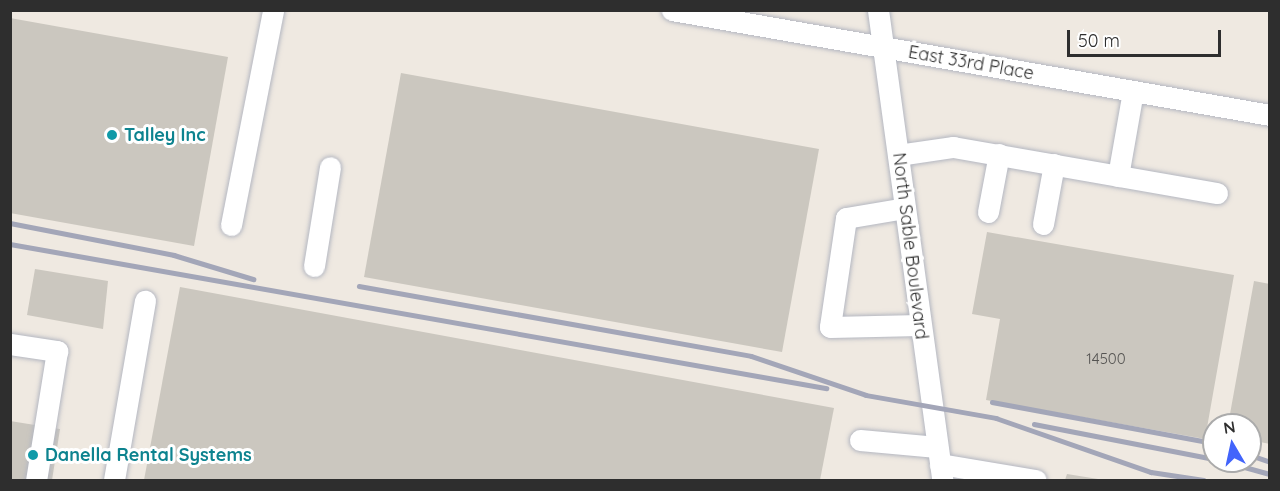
<!DOCTYPE html>
<style>
body{margin:0}
#map{position:relative;width:1280px;height:491px;overflow:hidden;background:#efe9e1;font-family:Quicksand,sans-serif}
div>[style]{position:absolute}
.building>*{inset:0;background:#cbc7bf}
.roads{filter:drop-shadow(0 0 2px #b4b7c1) drop-shadow(0 0 2px #b4b7c1)}
.minor>*{height:21px;margin:-10.5px;padding:0 10.5px;transform-origin:10.5px;border-radius:10.5px;background:#fff}
.rail>*{height:4.5px;margin:-2.25px;padding:0 2.25px;transform-origin:2.25px;border-radius:2.25px;background:#a3a6b8}
.dots>*{width:16px;height:16px;translate:-50% -50%;box-sizing:border-box;border:3px solid #fff;border-radius:50%}
span{translate:-50% -50%;white-space:nowrap;text-align:center;line-height:1.15;-webkit-text-stroke:6px #fff;paint-order:stroke}
.number-label{font-size:15px;color:#555452}
.number-label span{-webkit-text-stroke-width:0}
.street-label{font-size:18px;color:#2e2e2e}
.culture-label{font-size:18px;color:#0d838f;font-weight:700}
.left{translate:0 -50%;text-align:left}
.frame{position:absolute;inset:0;border:12px solid #2e2e2e;pointer-events:none}
.north{position:absolute;left:1202px;top:413px;width:60px;height:60px;box-sizing:border-box;background:#fff;border:2px solid #ababab;border-radius:50%;rotate:351deg;font-size:16px;font-weight:700;line-height:24px;text-align:center;color:#2e2e2e}
.north::after{content:'';display:block;margin:auto;width:21px;height:27px;background:#4264fb;clip-path:polygon(50% 0,100% 100%,50% 72%,0 100%)}
.scale{position:absolute;left:1067px;top:30px;width:154px;height:27px;box-sizing:border-box;border:3px solid #2e2e2e;border-top:0;padding-left:8px;font-size:18px;line-height:21px;white-space:nowrap;color:#2e2e2e;-webkit-text-stroke:4px #fff;paint-order:stroke}
</style>
<div id="map">
<div class="building">
<div style="clip-path:polygon(10px 18px,228px 57px,194px 246px,10px 213px)"></div>
<div style="clip-path:polygon(401px 73px,819px 149px,782px 352px,364px 277px)"></div>
<div style="clip-path:polygon(987px 232px,1234px 275px,1205px 439px,986px 400px,1000px 319px,972px 314px)"></div>
<div style="clip-path:polygon(35px 269px,108px 281px,103px 329px,27px 315px)"></div>
<div style="clip-path:polygon(1254px 281px,1270px 284px,1270px 444px,1250px 440px,1250px 425px,1228px 425px)"></div>
<div style="clip-path:polygon(180px 287px,834px 408px,820px 480px,144px 480px)"></div>
<div style="clip-path:polygon(10px 421px,60px 429px,52px 480px,10px 480px)"></div>
<div style="clip-path:polygon(1067px 474px,1098px 479px,1098px 480px,1065px 480px)"></div>
</div>
<div class="roads">
<div class="minor">
<div style="left:672px;top:10px;width:607px;rotate:9.96deg"></div>
<div style="left:878px;top:10px;width:474px;rotate:82.2deg"></div>
<div style="left:898px;top:155px;width:56px;rotate:-8.3deg"></div>
<div style="left:953px;top:147px;width:268px;rotate:9.9deg"></div>
<div style="left:1118px;top:176px;width:86px;rotate:-80deg"></div>
<div style="left:905px;top:208px;width:60px;rotate:170.4deg"></div>
<div style="left:846px;top:218px;width:110px;rotate:98.4deg"></div>
<div style="left:830px;top:327px;width:90px;rotate:-1.3deg"></div>
<div style="left:988px;top:212px;width:59px;rotate:-79.3deg"></div>
<div style="left:1043px;top:224px;width:61px;rotate:-79.6deg"></div>
<div style="left:231px;top:225px;width:219px;rotate:-78.9deg"></div>
<div style="left:314px;top:266px;width:100px;rotate:-80.8deg"></div>
<div style="left:10px;top:344px;width:48px;rotate:8.5deg"></div>
<div style="left:57px;top:351px;width:131px;rotate:99.2deg"></div>
<div style="left:860px;top:440px;width:77px;rotate:5.2deg"></div>
<div style="left:940px;top:464px;width:97px;rotate:9.5deg"></div>
<div style="left:114px;top:480px;width:182px;rotate:-80.2deg"></div>
</div>
</div>
<div class="rail">
<div style="left:10px;top:223px;width:167px;rotate:11deg"></div>
<div style="left:174px;top:255px;width:83px;rotate:16.9deg"></div>
<div style="left:10px;top:244px;width:829px;rotate:10.01deg"></div>
<div style="left:359px;top:286px;width:398px;rotate:10.1deg"></div>
<div style="left:751px;top:356px;width:121px;rotate:18.7deg"></div>
<div style="left:866px;top:395px;width:132px;rotate:10deg"></div>
<div style="left:996px;top:418px;width:164px;rotate:19.2deg"></div>
<div style="left:1151px;top:472px;width:53px;rotate:8.7deg"></div>
<div style="left:992px;top:402px;width:226px;rotate:10.5deg"></div>
<div style="left:1034px;top:424px;width:183px;rotate:11deg"></div>
<div style="left:1250px;top:455px;width:21px;rotate:19deg"></div>
<div style="left:1223px;top:461px;width:49px;rotate:15.5deg"></div>
</div>
<div class="dots">
<div style="left:112px;top:135px;background:#0f9aa8"></div>
<div style="left:33px;top:455px;background:#0f9aa8"></div>
</div>
<div class="number-label">
<span style="left:1106px;top:359px">14500</span>
</div>
<div class="street-label">
<span style="left:971px;top:63px;rotate:10deg">East 33rd Place</span>
<span style="left:910px;top:246px;rotate:83deg">North Sable Boulevard</span>
</div>
<div class="culture-label">
<span class="left" style="left:124px;top:135px">Talley Inc</span>
<span class="left" style="left:45px;top:455px">Danella Rental Systems</span>
</div>
<div class="frame"></div>
<div class="north">N</div>
<div class="scale">50 m</div>
</div>
